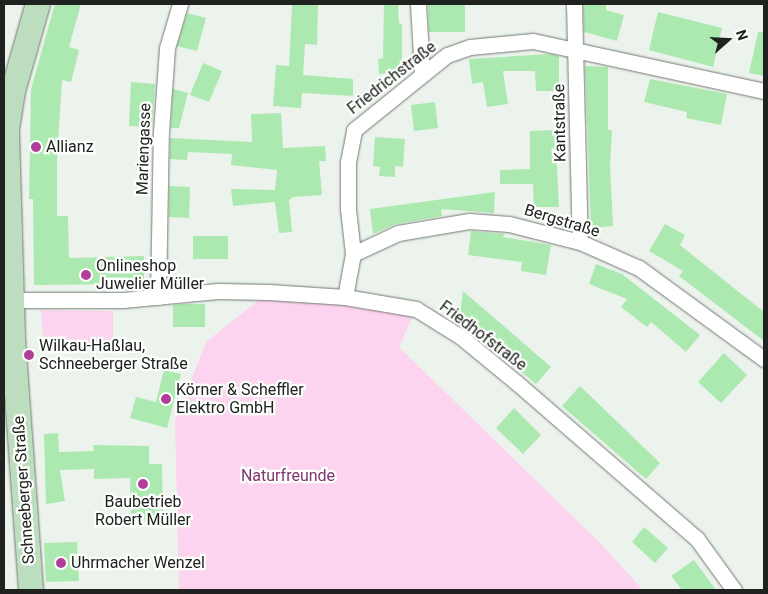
<!DOCTYPE html>
<meta charset="utf-8">
<style>
body{margin:0}
#map{position:relative;width:768px;height:594px;overflow:hidden;background:#ecf3ec;font-family:Roboto,sans-serif}
div>[style]{position:absolute}
.green>*{inset:0;background:#fcd4f0}
.building>*{inset:0;background:#ace9b0}
.roads{filter:drop-shadow(0 0 1px #727872) drop-shadow(0 0 1px #727872)}
.minor>*{height:15px;margin:-7.5px;padding:0 7.5px;transform-origin:7.5px;border-radius:7.5px;background:#fff}
.primary>*{height:24px;margin:-12px;padding:0 12px;transform-origin:12px;border-radius:12px;background:#bcddbe}
.dots>*{width:14px;height:14px;translate:-50% -50%;box-sizing:border-box;border:2px solid #fcfffc;border-radius:50%}
span{translate:-50% -50%;white-space:nowrap;text-align:center;line-height:1.15;-webkit-text-stroke:4.5px #fcfffc;paint-order:stroke}
.street-label{font-size:16px;color:#202220}
.poi-label{font-size:16px;color:#202220}
.left{translate:0 -50%;text-align:left}
.park-label{font-size:16px;color:#813570}
.frame{position:absolute;inset:0;border:5px solid #202220;pointer-events:none}
.north{position:absolute;left:703px;top:15px;width:50px;height:50px;-webkit-text-stroke:4px #fcfffc;paint-order:stroke;rotate:71deg;font-size:14px;font-weight:700;line-height:20px;text-align:center;color:#202220}
.north::after{content:'';display:block;margin:auto;width:18px;height:22px;background:#202220;clip-path:polygon(50% 0,100% 100%,50% 72%,0 100%)}
</style>
<div id="map">
<div class="green">
<div style="clip-path:polygon(269px 292px,416px 309px,399px 347px,602px 545px,643px 590px,179px 590px,175px 422px,206px 342px)"></div>
<div style="clip-path:polygon(41px 310px,113px 311px,113px 346px,44px 348px)"></div>
</div>
<div class="building">
<div style="clip-path:polygon(55px 4px,81px 4px,69px 47px,79px 50px,71px 82px,62px 80px,57px 157px,57px 216px,68px 216px,69px 258px,144px 256px,144px 284px,34px 285px,33px 199px,29px 199px,31px 89px)"></div>
<div style="clip-path:polygon(292px 4px,318px 4px,317px 45px,305px 44px,303px 75px,353px 79px,353px 96px,302px 93px,301px 108px,273px 106px,276px 65px,289px 66px)"></div>
<div style="clip-path:polygon(384px 4px,398px 4px,399px 23px,402px 24px,402px 72px,379px 74px,378px 59px,383px 58px)"></div>
<div style="clip-path:polygon(428px 4px,465px 4px,465px 32px,429px 32px)"></div>
<div style="clip-path:polygon(583px 4px,606px 4px,606px 10px,624px 15px,617px 41px,584px 32px)"></div>
<div style="clip-path:polygon(658px 12px,722px 28px,713px 67px,649px 50px)"></div>
<div style="clip-path:polygon(187px 13px,206px 18px,197px 51px,177px 46px)"></div>
<div style="clip-path:polygon(758px 32px,764px 32px,764px 76px,749px 73px)"></div>
<div style="clip-path:polygon(550px 54px,559px 56px,559px 91px,536px 91px,535px 71px,503px 71px,508px 104px,487px 107px,483px 82px,472px 84px,469px 59px)"></div>
<div style="clip-path:polygon(203px 63px,222px 71px,209px 102px,190px 95px)"></div>
<div style="clip-path:polygon(585px 66px,608px 67px,608px 130px,612px 130px,610px 165px,613px 226px,591px 228px)"></div>
<div style="clip-path:polygon(650px 79px,727px 94px,721px 125px,686px 118px,687px 112px,644px 102px)"></div>
<div style="clip-path:polygon(131px 82px,155px 84px,152px 127px,129px 126px)"></div>
<div style="clip-path:polygon(173px 89px,188px 93px,179px 128px,171px 128px)"></div>
<div style="clip-path:polygon(435px 102px,438px 128px,414px 131px,411px 105px)"></div>
<div style="clip-path:polygon(281px 113px,283px 148px,325px 146px,326px 161px,319px 161px,322px 195px,293px 197px,289px 200px,292px 232px,279px 233px,275px 202px,233px 206px,231px 189px,275px 190px,277px 170px,231px 165px,232px 154px,188px 152px,187px 160px,170px 159px,170px 138px,252px 142px,251px 114px)"></div>
<div style="clip-path:polygon(555px 130px,559px 207px,534px 207px,533px 184px,500px 184px,500px 170px,530px 169px,530px 131px)"></div>
<div style="clip-path:polygon(375px 137px,405px 139px,403px 167px,395px 166px,395px 177px,379px 176px,380px 167px,373px 166px)"></div>
<div style="clip-path:polygon(169px 186px,190px 187px,189px 218px,169px 217px)"></div>
<div style="clip-path:polygon(495px 192px,494px 213px,441px 209px,442px 216px,396px 224px,373px 234px,370px 209px)"></div>
<div style="clip-path:polygon(665px 224px,685px 235px,680px 245px,764px 312px,764px 341px,679px 276px,683px 271px,649px 251px)"></div>
<div style="clip-path:polygon(471px 231px,504px 234px,503px 237px,551px 245px,546px 275px,521px 271px,522px 262px,468px 255px)"></div>
<div style="clip-path:polygon(193px 236px,228px 236px,228px 259px,193px 259px)"></div>
<div style="clip-path:polygon(596px 264px,622px 274px,700px 335px,686px 352px,651px 322px,647px 327px,621px 307px,627px 299px,589px 284px)"></div>
<div style="clip-path:polygon(463px 291px,551px 367px,536px 384px,459px 321px)"></div>
<div style="clip-path:polygon(182px 304px,205px 304px,205px 327px,173px 327px,173px 305px)"></div>
<div style="clip-path:polygon(724px 353px,747px 375px,721px 403px,698px 382px)"></div>
<div style="clip-path:polygon(164px 370px,181px 374px,167px 428px,130px 418px,136px 397px,156px 402px)"></div>
<div style="clip-path:polygon(580px 386px,660px 463px,646px 479px,562px 406px)"></div>
<div style="clip-path:polygon(514px 408px,541px 435px,523px 454px,496px 428px)"></div>
<div style="clip-path:polygon(58px 433px,59px 452px,94px 451px,93px 445px,149px 446px,149px 464px,162px 464px,163px 520px,131px 521px,130px 478px,94px 479px,94px 469px,60px 470px,65px 501px,46px 504px,44px 434px)"></div>
<div style="clip-path:polygon(644px 527px,668px 548px,655px 563px,632px 542px)"></div>
<div style="clip-path:polygon(77px 542px,79px 581px,46px 582px,44px 543px)"></div>
<div style="clip-path:polygon(694px 560px,716px 590px,682px 590px,671px 576px)"></div>
</div>
<div class="roads">
<div class="minor">
<div style="left:418px;top:4px;width:69px;rotate:86.7deg"></div>
<div style="left:574px;top:4px;width:238px;rotate:88.6deg"></div>
<div style="left:353px;top:254px;width:50px;rotate:-25deg"></div>
<div style="left:398px;top:233px;width:72px;rotate:-9.6deg"></div>
<div style="left:469px;top:221px;width:40px;rotate:4.3deg"></div>
<div style="left:509px;top:224px;width:73px;rotate:14.2deg"></div>
<div style="left:580px;top:242px;width:64px;rotate:23.8deg"></div>
<div style="left:639px;top:268px;width:155px;rotate:36.1deg"></div>
<div style="left:158px;top:297px;width:165px;rotate:-89deg"></div>
<div style="left:161px;top:132px;width:84px;rotate:-85.9deg"></div>
<div style="left:167px;top:48px;width:46px;rotate:-73.5deg"></div>
<div style="left:345px;top:297px;width:44px;rotate:-79.5deg"></div>
<div style="left:353px;top:254px;width:45px;rotate:-96.3deg"></div>
<div style="left:348px;top:209px;width:47px;rotate:-90deg"></div>
<div style="left:348px;top:162px;width:33px;rotate:-79deg"></div>
<div style="left:354px;top:130px;width:119px;rotate:-38.9deg"></div>
<div style="left:447px;top:55px;width:24px;rotate:-19deg"></div>
<div style="left:470px;top:47px;width:63px;rotate:-5.4deg"></div>
<div style="left:533px;top:41px;width:236px;rotate:12.2deg"></div>
<div style="left:12px;top:300px;width:111px"></div>
<div style="left:123px;top:300px;width:95px;rotate:-5.4deg"></div>
<div style="left:218px;top:291px;width:51px;rotate:1.1deg"></div>
<div style="left:269px;top:292px;width:76px;rotate:3.8deg"></div>
<div style="left:345px;top:297px;width:72px;rotate:9.6deg"></div>
<div style="left:416px;top:309px;width:53px;rotate:31.9deg"></div>
<div style="left:461px;top:337px;width:72px;rotate:39.4deg"></div>
<div style="left:517px;top:383px;width:238px;rotate:40.9deg"></div>
<div style="left:697px;top:539px;width:63px;rotate:54deg"></div>
</div>
<div class="primary">
<div style="left:31px;top:590px;width:255px;rotate:-94.1deg"></div>
<div style="left:13px;top:336px;width:207px;rotate:-91.7deg"></div>
<div style="left:7px;top:129px;width:38px;rotate:-81deg"></div>
<div style="left:13px;top:91px;width:91px;rotate:-74deg"></div>
</div>
</div>
<div class="dots">
<div style="left:36px;top:147px;background:#b13f9a"></div>
<div style="left:86px;top:275px;background:#b13f9a"></div>
<div style="left:29px;top:355px;background:#b13f9a"></div>
<div style="left:166px;top:399px;background:#b13f9a"></div>
<div style="left:143px;top:484px;background:#b13f9a"></div>
<div style="left:61px;top:563px;background:#b13f9a"></div>
</div>
<div class="street-label">
<span style="left:392px;top:78px;rotate:-38deg">Friedrichstraße</span>
<span style="left:560px;top:123px;rotate:-91deg">Kantstraße</span>
<span style="left:144px;top:149px;rotate:-88deg">Mariengasse</span>
<span style="left:562px;top:221px;rotate:17deg">Bergstraße</span>
<span style="left:483px;top:336px;rotate:37deg">Friedhofstraße</span>
<span style="left:24px;top:490px;rotate:-94deg">Schneeberger Straße</span>
</div>
<div class="poi-label">
<span class="left" style="left:46px;top:147px">Allianz</span>
<span class="left" style="left:96px;top:275px">Onlineshop<br>Juwelier Müller</span>
<span class="left" style="left:39px;top:355px">Wilkau-Haßlau,<br>Schneeberger Straße</span>
<span class="left" style="left:176px;top:399px">Körner &amp; Scheffler<br>Elektro GmbH</span>
<span style="left:143px;top:511px">Baubetrieb<br>Robert Müller</span>
<span class="left" style="left:71px;top:563px">Uhrmacher Wenzel</span>
</div>
<div class="park-label">
<span style="left:288px;top:476px">Naturfreunde</span>
</div>
<div class="frame"></div>
<div class="north">N</div>
</div>
